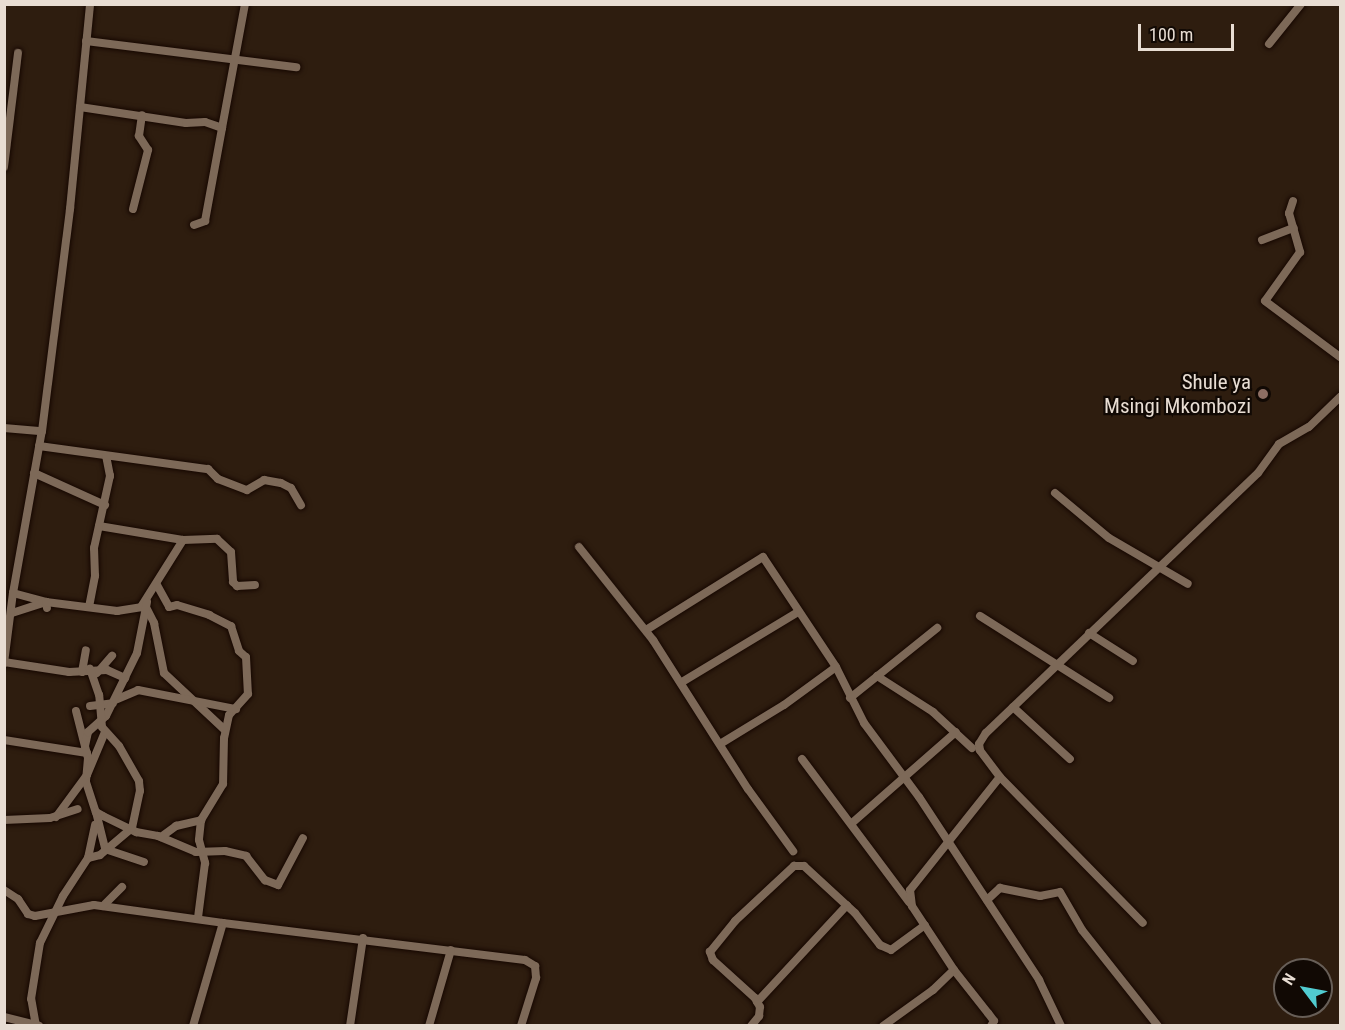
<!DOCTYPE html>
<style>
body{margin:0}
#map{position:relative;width:1345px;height:1030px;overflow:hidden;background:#2e1d0f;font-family:"Roboto Condensed",sans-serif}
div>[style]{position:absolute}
.roads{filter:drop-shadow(0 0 2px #160700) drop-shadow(0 0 2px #160700)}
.minor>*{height:8px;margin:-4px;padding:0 4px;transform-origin:4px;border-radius:4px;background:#7d6958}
.dots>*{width:16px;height:16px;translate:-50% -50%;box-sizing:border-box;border:3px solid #110904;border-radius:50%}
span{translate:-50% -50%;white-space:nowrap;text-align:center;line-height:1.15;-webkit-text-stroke:4.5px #110904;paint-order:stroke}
.poi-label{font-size:21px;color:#e8ddd3}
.right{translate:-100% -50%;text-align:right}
.frame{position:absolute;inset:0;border:6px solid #e8ddd3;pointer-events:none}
.north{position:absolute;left:1273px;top:958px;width:60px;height:60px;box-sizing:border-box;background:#110904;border:2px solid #675e57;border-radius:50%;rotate:302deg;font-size:16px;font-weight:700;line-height:24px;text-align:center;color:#e8ddd3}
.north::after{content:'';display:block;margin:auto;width:21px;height:27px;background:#51ccd1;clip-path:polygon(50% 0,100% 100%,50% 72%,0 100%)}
.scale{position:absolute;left:1138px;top:24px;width:96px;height:27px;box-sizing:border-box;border:3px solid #e8ddd3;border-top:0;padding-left:8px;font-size:18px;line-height:21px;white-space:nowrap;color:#e8ddd3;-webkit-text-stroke:4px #110904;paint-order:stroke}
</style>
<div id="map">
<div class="roads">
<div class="minor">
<div style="left:86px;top:41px;width:212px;rotate:7.1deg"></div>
<div style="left:1269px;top:44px;width:51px;rotate:-51.3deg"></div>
<div style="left:80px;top:107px;width:107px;rotate:8.6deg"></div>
<div style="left:186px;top:123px;width:19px;rotate:-3deg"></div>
<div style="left:205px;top:122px;width:18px;rotate:19deg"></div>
<div style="left:222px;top:128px;width:126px;rotate:-79.5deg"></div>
<div style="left:4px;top:167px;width:115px;rotate:-83deg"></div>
<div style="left:1293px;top:201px;width:13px;rotate:108deg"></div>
<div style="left:1289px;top:213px;width:41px;rotate:74.2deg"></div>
<div style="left:1300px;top:252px;width:60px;rotate:125.5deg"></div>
<div style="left:1265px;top:301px;width:94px;rotate:36.7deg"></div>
<div style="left:133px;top:209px;width:61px;rotate:-75.7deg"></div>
<div style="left:148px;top:150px;width:17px;rotate:-123deg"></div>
<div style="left:139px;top:136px;width:21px;rotate:-82deg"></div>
<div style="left:194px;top:225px;width:12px;rotate:-20deg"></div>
<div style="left:205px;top:221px;width:95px;rotate:-79.6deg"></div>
<div style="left:1262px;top:240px;width:34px;rotate:-21deg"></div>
<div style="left:4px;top:428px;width:38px;rotate:5deg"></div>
<div style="left:39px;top:446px;width:171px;rotate:7.8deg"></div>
<div style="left:208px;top:469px;width:14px;rotate:45deg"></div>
<div style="left:218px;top:479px;width:31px;rotate:21deg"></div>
<div style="left:247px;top:490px;width:20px;rotate:-30deg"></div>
<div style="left:264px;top:480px;width:17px;rotate:10deg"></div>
<div style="left:281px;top:483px;width:11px;rotate:27deg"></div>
<div style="left:291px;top:488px;width:20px;rotate:60deg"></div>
<div style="left:34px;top:473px;width:78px;rotate:24.3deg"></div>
<div style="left:1055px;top:493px;width:70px;rotate:39.8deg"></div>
<div style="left:1109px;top:538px;width:91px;rotate:30.2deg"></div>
<div style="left:99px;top:526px;width:85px;rotate:9.5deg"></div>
<div style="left:183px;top:540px;width:34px;rotate:-2deg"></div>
<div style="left:217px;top:539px;width:19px;rotate:43deg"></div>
<div style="left:231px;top:552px;width:30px;rotate:86deg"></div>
<div style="left:233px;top:582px;width:6px;rotate:45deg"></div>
<div style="left:237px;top:586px;width:18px;rotate:-3deg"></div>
<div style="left:579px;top:547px;width:119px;rotate:51.5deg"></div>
<div style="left:653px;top:640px;width:177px;rotate:57.5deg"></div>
<div style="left:748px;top:789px;width:77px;rotate:54deg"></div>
<div style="left:157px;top:585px;width:25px;rotate:61deg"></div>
<div style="left:169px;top:607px;width:8px;rotate:-14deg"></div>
<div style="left:177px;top:605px;width:34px;rotate:17deg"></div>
<div style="left:209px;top:615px;width:25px;rotate:27deg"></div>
<div style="left:231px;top:626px;width:26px;rotate:72deg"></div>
<div style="left:239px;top:651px;width:9px;rotate:41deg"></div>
<div style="left:246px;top:657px;width:37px;rotate:87deg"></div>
<div style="left:248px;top:694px;width:28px;rotate:132deg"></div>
<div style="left:229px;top:715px;width:24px;rotate:102deg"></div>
<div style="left:224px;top:738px;width:46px;rotate:91.2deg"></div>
<div style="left:223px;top:784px;width:42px;rotate:121.4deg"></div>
<div style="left:201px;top:820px;width:20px;rotate:96deg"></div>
<div style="left:199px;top:840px;width:24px;rotate:75deg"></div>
<div style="left:205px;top:863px;width:55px;rotate:97.3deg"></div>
<div style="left:13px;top:593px;width:34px;rotate:15deg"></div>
<div style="left:46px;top:602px;width:6px;rotate:81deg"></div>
<div style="left:89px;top:607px;width:32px;rotate:-79deg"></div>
<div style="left:95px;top:576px;width:28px;rotate:-92deg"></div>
<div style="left:94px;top:548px;width:74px;rotate:-77.5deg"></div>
<div style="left:110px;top:476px;width:20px;rotate:-101deg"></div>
<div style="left:147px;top:609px;width:16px;rotate:63deg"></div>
<div style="left:154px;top:623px;width:51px;rotate:78.7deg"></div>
<div style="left:164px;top:673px;width:83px;rotate:43.1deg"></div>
<div style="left:12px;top:613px;width:36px;rotate:-18deg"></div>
<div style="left:46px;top:602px;width:72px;rotate:7.2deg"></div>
<div style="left:117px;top:611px;width:24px;rotate:-9deg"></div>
<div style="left:141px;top:607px;width:79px;rotate:-57.9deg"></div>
<div style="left:980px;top:616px;width:153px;rotate:32.4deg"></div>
<div style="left:646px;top:630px;width:138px;rotate:-32deg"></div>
<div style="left:763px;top:557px;width:132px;rotate:56.4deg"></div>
<div style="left:836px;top:667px;width:63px;rotate:63.4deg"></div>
<div style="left:864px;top:723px;width:92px;rotate:53.4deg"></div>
<div style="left:919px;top:797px;width:219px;rotate:56.7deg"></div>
<div style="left:1039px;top:980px;width:51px;rotate:64.4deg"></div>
<div style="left:1089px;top:633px;width:52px;rotate:32.5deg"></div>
<div style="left:4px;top:662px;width:66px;rotate:8.7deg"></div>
<div style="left:69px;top:672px;width:38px;rotate:-3deg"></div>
<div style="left:107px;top:670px;width:20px;rotate:24deg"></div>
<div style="left:4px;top:663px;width:71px;rotate:-82.7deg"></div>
<div style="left:13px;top:593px;width:165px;rotate:-79.9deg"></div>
<div style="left:42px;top:431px;width:224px;rotate:-82.8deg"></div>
<div style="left:70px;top:209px;width:206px;rotate:-84.4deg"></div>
<div style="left:82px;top:672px;width:22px;rotate:-80deg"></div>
<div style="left:97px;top:673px;width:23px;rotate:-49deg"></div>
<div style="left:877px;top:676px;width:67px;rotate:32.7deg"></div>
<div style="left:933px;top:712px;width:53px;rotate:42.7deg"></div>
<div style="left:682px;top:682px;width:135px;rotate:-31.1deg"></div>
<div style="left:850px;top:698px;width:112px;rotate:-38.8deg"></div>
<div style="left:115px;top:700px;width:25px;rotate:-23deg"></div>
<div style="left:138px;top:690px;width:100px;rotate:11deg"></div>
<div style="left:90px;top:706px;width:23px;rotate:-7deg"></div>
<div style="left:1013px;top:707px;width:77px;rotate:42.4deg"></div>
<div style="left:76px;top:711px;width:49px;rotate:75.7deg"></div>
<div style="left:88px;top:758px;width:24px;rotate:95deg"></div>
<div style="left:86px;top:782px;width:32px;rotate:72deg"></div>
<div style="left:96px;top:812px;width:8px;rotate:30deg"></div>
<div style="left:103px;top:816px;width:37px;rotate:26deg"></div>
<div style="left:136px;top:832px;width:22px;rotate:10deg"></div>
<div style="left:158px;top:836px;width:41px;rotate:22.8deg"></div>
<div style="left:196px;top:852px;width:29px;rotate:-2deg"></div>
<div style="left:225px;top:851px;width:22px;rotate:13deg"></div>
<div style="left:246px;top:856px;width:31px;rotate:52deg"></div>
<div style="left:265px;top:880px;width:14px;rotate:21deg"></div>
<div style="left:278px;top:885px;width:53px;rotate:-62deg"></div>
<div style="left:4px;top:740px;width:84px;rotate:8.9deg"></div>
<div style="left:720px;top:744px;width:75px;rotate:-31.4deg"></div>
<div style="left:784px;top:705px;width:64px;rotate:-36.2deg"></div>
<div style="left:85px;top:746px;width:14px;rotate:-78deg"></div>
<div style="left:88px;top:732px;width:24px;rotate:-42deg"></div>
<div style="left:106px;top:716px;width:70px;rotate:-63.8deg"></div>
<div style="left:137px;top:653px;width:52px;rotate:-78.9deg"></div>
<div style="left:802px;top:759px;width:179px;rotate:53.2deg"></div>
<div style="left:1000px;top:777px;width:204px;rotate:45.6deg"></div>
<div style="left:96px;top:812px;width:38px;rotate:76deg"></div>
<div style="left:105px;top:849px;width:41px;rotate:18.4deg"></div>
<div style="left:56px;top:817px;width:52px;rotate:-53.6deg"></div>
<div style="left:87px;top:775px;width:47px;rotate:-67.3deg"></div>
<div style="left:4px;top:820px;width:46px;rotate:-2.5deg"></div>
<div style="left:50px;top:818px;width:29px;rotate:-18deg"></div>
<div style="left:852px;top:823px;width:138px;rotate:-41.2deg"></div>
<div style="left:161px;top:837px;width:19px;rotate:-36deg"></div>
<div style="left:176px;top:826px;width:26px;rotate:-13deg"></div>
<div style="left:88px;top:858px;width:34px;rotate:-78deg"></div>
<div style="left:4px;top:890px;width:17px;rotate:33deg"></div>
<div style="left:18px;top:899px;width:18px;rotate:56deg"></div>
<div style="left:28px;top:914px;width:7px;rotate:16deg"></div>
<div style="left:35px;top:916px;width:60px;rotate:-10.6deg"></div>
<div style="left:94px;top:905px;width:130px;rotate:7.9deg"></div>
<div style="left:987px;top:900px;width:18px;rotate:-43deg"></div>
<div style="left:1000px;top:888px;width:41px;rotate:11.3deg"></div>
<div style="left:1040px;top:896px;width:20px;rotate:-11deg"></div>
<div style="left:1060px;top:892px;width:44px;rotate:59.9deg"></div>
<div style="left:1082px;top:930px;width:122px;rotate:51.6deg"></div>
<div style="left:103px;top:906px;width:27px;rotate:-45deg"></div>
<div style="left:954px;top:970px;width:55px;rotate:51.7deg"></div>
<div style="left:988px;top:1013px;width:10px;rotate:53deg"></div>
<div style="left:994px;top:1021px;width:6px;rotate:121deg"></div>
<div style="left:757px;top:1002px;width:132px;rotate:-47.1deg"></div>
<div style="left:4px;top:1017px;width:36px;rotate:14deg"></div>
<div style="left:36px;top:1026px;width:27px;rotate:-100deg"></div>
<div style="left:31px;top:999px;width:57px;rotate:-80.9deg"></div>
<div style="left:40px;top:943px;width:52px;rotate:-63.9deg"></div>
<div style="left:63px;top:896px;width:45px;rotate:-56.7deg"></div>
<div style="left:88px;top:858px;width:12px;rotate:-14deg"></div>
<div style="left:100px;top:855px;width:42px;rotate:-40.2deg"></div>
<div style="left:132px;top:828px;width:38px;rotate:-78deg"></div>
<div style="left:140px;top:791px;width:10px;rotate:-96deg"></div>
<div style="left:139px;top:781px;width:40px;rotate:-119.7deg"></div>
<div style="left:119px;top:746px;width:25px;rotate:-132deg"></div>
<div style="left:102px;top:727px;width:32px;rotate:-95deg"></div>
<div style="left:99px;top:695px;width:28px;rotate:-109deg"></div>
<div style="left:193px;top:1026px;width:107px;rotate:-73.8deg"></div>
<div style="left:223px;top:923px;width:304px;rotate:7deg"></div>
<div style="left:525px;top:960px;width:12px;rotate:31deg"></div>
<div style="left:535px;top:966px;width:12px;rotate:85deg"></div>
<div style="left:536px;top:978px;width:50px;rotate:107.4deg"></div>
<div style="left:350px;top:1026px;width:89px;rotate:-81.6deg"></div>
<div style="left:429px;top:1026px;width:79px;rotate:-73.9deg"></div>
<div style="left:751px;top:1026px;width:13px;rotate:-51deg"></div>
<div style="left:759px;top:1016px;width:9px;rotate:-84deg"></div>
<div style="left:760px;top:1007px;width:10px;rotate:-119deg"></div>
<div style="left:755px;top:998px;width:57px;rotate:-137.9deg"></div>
<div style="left:713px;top:960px;width:9px;rotate:-111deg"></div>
<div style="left:710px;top:952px;width:40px;rotate:-51deg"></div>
<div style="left:735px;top:921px;width:81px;rotate:-43deg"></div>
<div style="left:794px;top:866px;width:10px"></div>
<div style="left:804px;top:866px;width:69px;rotate:42.7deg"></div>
<div style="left:855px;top:913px;width:41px;rotate:52deg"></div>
<div style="left:880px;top:945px;width:12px;rotate:24deg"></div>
<div style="left:891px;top:950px;width:42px;rotate:-36.3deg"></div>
<div style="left:883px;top:1026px;width:62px;rotate:-35.8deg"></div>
<div style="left:933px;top:990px;width:29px;rotate:-44deg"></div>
<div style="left:954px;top:970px;width:77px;rotate:-123.3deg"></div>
<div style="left:912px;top:906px;width:16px;rotate:-97deg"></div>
<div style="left:910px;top:890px;width:144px;rotate:-51.5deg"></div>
<div style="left:1000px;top:777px;width:34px;rotate:-127deg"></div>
<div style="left:980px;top:750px;width:6px;rotate:-99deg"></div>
<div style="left:979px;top:744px;width:13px;rotate:-58deg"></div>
<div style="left:986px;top:733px;width:376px;rotate:-43.7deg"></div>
<div style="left:1258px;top:473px;width:36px;rotate:-54deg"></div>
<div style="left:1279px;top:444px;width:34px;rotate:-30deg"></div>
<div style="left:1309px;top:427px;width:43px;rotate:-44.1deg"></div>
</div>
</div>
<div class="dots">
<div style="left:1263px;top:394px;background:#8d6e63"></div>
</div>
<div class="poi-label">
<span class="right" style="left:1251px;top:394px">Shule ya<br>Msingi Mkombozi</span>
</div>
<div class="frame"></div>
<div class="north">N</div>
<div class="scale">100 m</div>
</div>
